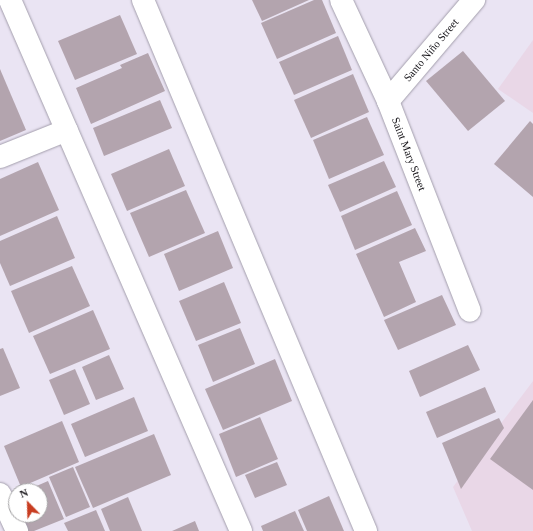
<!DOCTYPE html>
<meta charset="utf-8">
<style>
body{margin:0}
#map{position:relative;width:533px;height:531px;overflow:hidden;background:#eae4f3;font-family:Georgia,serif}
div>[style]{position:absolute}
.industrial>*{inset:0;background:#e9d7e7}
.building>*{inset:0;background:#b3a4ae}
.roads{filter:drop-shadow(0 0 1px #a39eac) drop-shadow(0 0 1px #a39eac)}
.minor>*{height:22px;margin:-11px;padding:0 11px;transform-origin:11px;border-radius:11px;background:#fff}
span{translate:-50% -50%;white-space:nowrap;text-align:center;line-height:1.15;-webkit-text-stroke:3px #fff;paint-order:stroke}
.street-label{font-size:11px;color:#17151a}
.north{position:absolute;left:8px;top:483px;width:40px;height:40px;box-sizing:border-box;background:#fff;border:1px solid #a2a1a3;border-radius:50%;rotate:337deg;font-size:11px;font-weight:700;line-height:16px;text-align:center;color:#17151a}
.north::after{content:'';display:block;margin:auto;width:14px;height:18px;background:#c83d21;clip-path:polygon(50% 0,100% 100%,50% 72%,0 100%)}
</style>
<div id="map">
<div class="industrial">
<div style="clip-path:polygon(533px 40px,533px 113px,498px 89px)"></div>
<div style="clip-path:polygon(533px 381px,533px 531px,472px 531px,453px 487px)"></div>
</div>
<div class="building">
<div style="clip-path:polygon(252px 0,309px 0,262px 21px)"></div>
<div style="clip-path:polygon(314px 0,322px 0,336px 33px,277px 59px,261px 23px)"></div>
<div style="clip-path:polygon(120px 15px,137px 54px,75px 80px,58px 41px)"></div>
<div style="clip-path:polygon(338px 36px,352px 70px,294px 95px,279px 62px)"></div>
<div style="clip-path:polygon(463px 51px,505px 101px,468px 131px,426px 81px)"></div>
<div style="clip-path:polygon(148px 53px,165px 91px,91px 124px,76px 88px,122px 68px,120px 65px)"></div>
<div style="clip-path:polygon(0 69px,26px 130px,0 141px)"></div>
<div style="clip-path:polygon(353px 74px,369px 112px,311px 138px,294px 100px)"></div>
<div style="clip-path:polygon(160px 100px,172px 128px,104px 156px,93px 128px)"></div>
<div style="clip-path:polygon(367px 117px,384px 155px,329px 179px,313px 140px)"></div>
<div style="clip-path:polygon(530px 121px,533px 124px,533px 197px,494px 164px)"></div>
<div style="clip-path:polygon(169px 149px,185px 186px,127px 211px,111px 174px)"></div>
<div style="clip-path:polygon(384px 161px,396px 187px,340px 212px,328px 185px)"></div>
<div style="clip-path:polygon(38px 162px,59px 210px,0 236px,0 179px)"></div>
<div style="clip-path:polygon(186px 190px,205px 233px,149px 257px,130px 213px)"></div>
<div style="clip-path:polygon(397px 191px,412px 225px,355px 250px,341px 216px)"></div>
<div style="clip-path:polygon(57px 216px,75px 258px,10px 286px,0 263px,0 241px)"></div>
<div style="clip-path:polygon(415px 228px,426px 251px,399px 262px,416px 302px,384px 317px,356px 254px)"></div>
<div style="clip-path:polygon(218px 231px,233px 268px,179px 291px,164px 254px)"></div>
<div style="clip-path:polygon(72px 266px,90px 306px,29px 333px,11px 291px)"></div>
<div style="clip-path:polygon(224px 282px,241px 323px,196px 341px,179px 301px)"></div>
<div style="clip-path:polygon(442px 295px,456px 325px,398px 350px,384px 320px)"></div>
<div style="clip-path:polygon(93px 310px,110px 349px,50px 374px,33px 336px)"></div>
<div style="clip-path:polygon(240px 328px,255px 364px,213px 382px,198px 345px)"></div>
<div style="clip-path:polygon(468px 345px,480px 370px,420px 397px,409px 371px)"></div>
<div style="clip-path:polygon(3px 348px,20px 388px,0 396px,0 349px)"></div>
<div style="clip-path:polygon(109px 355px,124px 389px,96px 400px,82px 367px)"></div>
<div style="clip-path:polygon(275px 359px,292px 401px,223px 430px,205px 389px)"></div>
<div style="clip-path:polygon(75px 369px,90px 404px,64px 415px,49px 380px)"></div>
<div style="clip-path:polygon(485px 387px,496px 412px,437px 438px,426px 412px)"></div>
<div style="clip-path:polygon(134px 397px,148px 431px,85px 457px,71px 424px)"></div>
<div style="clip-path:polygon(533px 400px,533px 490px,490px 459px)"></div>
<div style="clip-path:polygon(260px 417px,278px 459px,236px 477px,219px 434px)"></div>
<div style="clip-path:polygon(499px 418px,504px 428px,461px 489px,442px 443px)"></div>
<div style="clip-path:polygon(62px 421px,79px 462px,21px 487px,4px 446px)"></div>
<div style="clip-path:polygon(154px 434px,171px 475px,93px 508px,75px 467px)"></div>
<div style="clip-path:polygon(277px 462px,287px 485px,255px 498px,245px 475px)"></div>
<div style="clip-path:polygon(73px 467px,90px 507px,66px 517px,49px 477px)"></div>
<div style="clip-path:polygon(48px 481px,64px 519px,34px 531px,20px 531px,6px 499px,16px 495px,16px 515px,40px 515px,40px 491px,25px 491px)"></div>
<div style="clip-path:polygon(329px 496px,344px 531px,307px 531px,298px 510px)"></div>
<div style="clip-path:polygon(128px 497px,142px 531px,110px 531px,101px 509px)"></div>
<div style="clip-path:polygon(96px 510px,105px 531px,68px 531px,64px 523px)"></div>
<div style="clip-path:polygon(295px 511px,304px 531px,263px 531px,261px 526px)"></div>
<div style="clip-path:polygon(195px 521px,199px 531px,172px 531px)"></div>
</div>
<div class="roads">
<div class="minor">
<div style="left:10px;top:0;width:579px;rotate:66.49deg"></div>
<div style="left:143px;top:0;width:576px;rotate:67.22deg"></div>
<div style="left:341px;top:0;width:111px;rotate:65deg"></div>
<div style="left:388px;top:101px;width:225px;rotate:68.7deg"></div>
<div style="left:388px;top:101px;width:133px;rotate:-49.6deg"></div>
<div style="left:0;top:157px;width:72px;rotate:-21.9deg"></div>
<div style="left:0;top:494px;width:41px;rotate:65.3deg"></div>
</div>
</div>
<div class="street-label">
<span style="left:431px;top:50px;rotate:-50deg">Santo Niño Street</span>
<span style="left:409px;top:154px;rotate:69deg">Saint Mary Street</span>
</div>
<div class="north">N</div>
</div>
